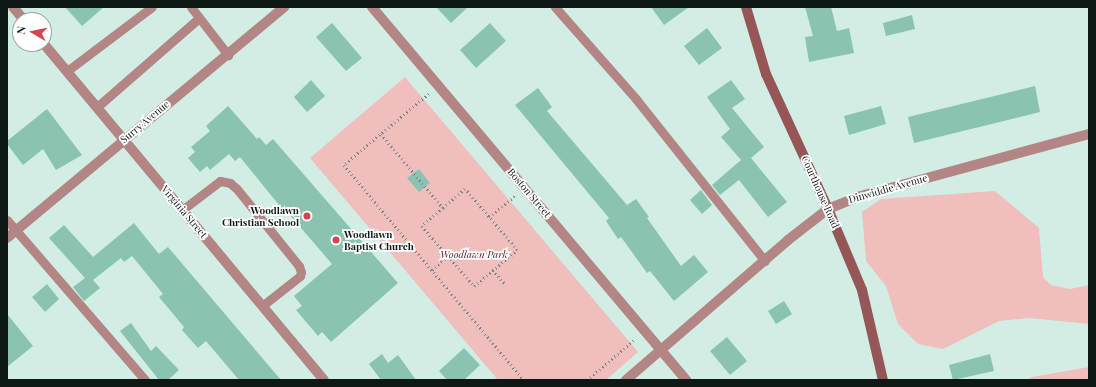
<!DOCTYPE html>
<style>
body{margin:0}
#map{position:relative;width:1096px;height:387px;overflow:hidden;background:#d2eee4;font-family:"Playfair Display",serif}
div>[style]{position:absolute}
.green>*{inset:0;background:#f0bebd}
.building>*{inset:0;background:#8ac3af}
.path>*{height:2.5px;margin-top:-1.25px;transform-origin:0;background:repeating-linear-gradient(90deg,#71847d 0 1px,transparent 0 4px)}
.lane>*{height:9px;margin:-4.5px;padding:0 4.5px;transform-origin:4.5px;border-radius:4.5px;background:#b38585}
.street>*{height:10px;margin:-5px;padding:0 5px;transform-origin:5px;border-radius:5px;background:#b38585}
.secondary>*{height:10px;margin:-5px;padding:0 5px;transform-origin:5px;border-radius:5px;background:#965657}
.dots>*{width:11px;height:11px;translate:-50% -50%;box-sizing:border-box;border:2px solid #fff;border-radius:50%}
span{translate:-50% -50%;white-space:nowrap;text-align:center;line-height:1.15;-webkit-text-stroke:3.5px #fff;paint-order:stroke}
.street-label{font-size:10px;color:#0e1915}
.poi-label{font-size:10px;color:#0e1915;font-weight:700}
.right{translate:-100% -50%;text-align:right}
.left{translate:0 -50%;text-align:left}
.park-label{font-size:10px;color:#642227;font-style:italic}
.frame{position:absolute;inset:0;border:8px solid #0e1915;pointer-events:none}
.north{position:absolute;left:12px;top:12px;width:40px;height:40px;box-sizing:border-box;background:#fff;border:1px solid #9fa3a1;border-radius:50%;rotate:279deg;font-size:11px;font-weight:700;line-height:16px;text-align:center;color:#0e1915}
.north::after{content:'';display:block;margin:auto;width:14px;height:18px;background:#d44452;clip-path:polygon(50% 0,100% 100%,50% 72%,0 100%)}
</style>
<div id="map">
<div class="green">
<div style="clip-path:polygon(405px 77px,638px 352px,606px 380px,498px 380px,310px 158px)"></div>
<div style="clip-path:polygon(995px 191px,1039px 228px,1043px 277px,1051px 285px,1070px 289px,1089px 285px,1089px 324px,1029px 318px,999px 321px,943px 349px,918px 344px,898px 324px,886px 286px,866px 261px,862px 212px,881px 199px)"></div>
<div style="clip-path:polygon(1089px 367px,1089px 380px,1027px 380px,1032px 377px)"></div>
</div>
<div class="building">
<div style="clip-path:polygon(65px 7px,104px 7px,82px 26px)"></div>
<div style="clip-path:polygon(436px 7px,468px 7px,451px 23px)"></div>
<div style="clip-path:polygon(651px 7px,689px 7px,664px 25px)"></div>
<div style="clip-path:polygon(805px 7px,831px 7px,837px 31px,849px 28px,854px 53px,809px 62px,805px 37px,813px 36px)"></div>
<div style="clip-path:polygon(912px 15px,915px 29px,886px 36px,883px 23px)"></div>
<div style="clip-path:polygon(332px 23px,362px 58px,346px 71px,316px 37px)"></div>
<div style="clip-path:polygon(490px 23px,506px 41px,476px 68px,460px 50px)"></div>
<div style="clip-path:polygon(707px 28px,722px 48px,699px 65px,684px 46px)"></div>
<div style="clip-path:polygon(311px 80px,325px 96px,307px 112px,294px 97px)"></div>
<div style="clip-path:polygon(731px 80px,745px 99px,732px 108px,764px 147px,751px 158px,787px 202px,768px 217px,739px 180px,720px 195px,712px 185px,741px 160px,721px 137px,730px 129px,707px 97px)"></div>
<div style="clip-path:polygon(1035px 86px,1040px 112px,914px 143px,908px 117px)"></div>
<div style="clip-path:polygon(538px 88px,552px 107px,547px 111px,627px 205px,636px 199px,649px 217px,647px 218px,681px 266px,694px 255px,708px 272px,674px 301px,650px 271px,647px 273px,621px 237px,618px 239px,606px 221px,609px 218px,515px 105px)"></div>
<div style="clip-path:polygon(228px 106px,257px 139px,259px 137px,266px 145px,273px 139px,398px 283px,331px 342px,322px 332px,318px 336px,296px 310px,302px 306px,294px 296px,332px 264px,289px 214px,288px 216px,240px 157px,235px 161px,229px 154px,210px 170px,207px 166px,200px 172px,188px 158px,195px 152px,191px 147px,210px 131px,206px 126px)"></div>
<div style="clip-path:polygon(881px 106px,886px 124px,849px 135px,844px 116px)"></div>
<div style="clip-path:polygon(47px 109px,82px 155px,56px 170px,43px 149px,23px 165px,7px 144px,7px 141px)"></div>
<div style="clip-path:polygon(419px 169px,430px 183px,419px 192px,407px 178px)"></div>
<div style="clip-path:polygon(701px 190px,712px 205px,702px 214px,690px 200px)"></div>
<div style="clip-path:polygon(134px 223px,159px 254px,168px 247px,281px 380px,239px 380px,206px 341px,198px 348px,182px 330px,184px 327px,159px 297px,163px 294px,132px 256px,124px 262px,121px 258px,93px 280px,100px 288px,84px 301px,73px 287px,85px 278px,49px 238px,64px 225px,93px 257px)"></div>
<div style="clip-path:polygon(47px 284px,59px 299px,45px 312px,32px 297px)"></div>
<div style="clip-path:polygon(784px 301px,792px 314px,776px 324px,768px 311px)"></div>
<div style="clip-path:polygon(7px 314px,33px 346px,7px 367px)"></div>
<div style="clip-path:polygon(131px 323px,151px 351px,156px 346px,179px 370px,168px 380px,159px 380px,120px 331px)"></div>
<div style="clip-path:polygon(727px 337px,747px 361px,730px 375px,710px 351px)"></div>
<div style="clip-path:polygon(464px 348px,480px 365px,464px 380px,447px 380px,439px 371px)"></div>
<div style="clip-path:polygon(382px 354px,388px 363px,398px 355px,416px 380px,381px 380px,369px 364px)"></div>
<div style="clip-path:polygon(990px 354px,994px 371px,953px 380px,949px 365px)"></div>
</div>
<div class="path">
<div style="left:429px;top:94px;width:111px;rotate:140.1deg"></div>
<div style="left:344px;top:165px;width:280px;rotate:50.1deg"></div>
<div style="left:381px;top:134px;width:97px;rotate:50deg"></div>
<div style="left:443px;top:208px;width:28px;rotate:139deg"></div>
<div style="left:422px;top:226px;width:79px;rotate:49.1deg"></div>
<div style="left:474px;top:286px;width:56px;rotate:-39.9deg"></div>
<div style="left:517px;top:250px;width:80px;rotate:-130.4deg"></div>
<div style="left:465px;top:189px;width:29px;rotate:139deg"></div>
<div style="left:489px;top:217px;width:33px;rotate:-39deg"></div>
<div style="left:432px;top:270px;width:21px;rotate:-41deg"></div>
<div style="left:493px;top:270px;width:20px;rotate:49deg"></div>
<div style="left:587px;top:380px;width:63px;rotate:-40.5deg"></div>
</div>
<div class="lane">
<div style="left:191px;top:7px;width:61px;rotate:52.4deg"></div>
<div style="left:555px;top:7px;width:123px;rotate:48.6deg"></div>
<div style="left:636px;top:99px;width:207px;rotate:51.5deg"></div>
<div style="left:67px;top:71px;width:106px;rotate:-37deg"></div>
<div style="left:97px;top:107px;width:135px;rotate:-41.1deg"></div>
<div style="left:182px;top:210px;width:48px;rotate:-37.3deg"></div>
<div style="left:220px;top:181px;width:10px;rotate:11deg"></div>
<div style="left:230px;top:183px;width:9px;rotate:41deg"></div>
<div style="left:237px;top:189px;width:99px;rotate:51.2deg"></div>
<div style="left:299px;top:266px;width:6px;rotate:72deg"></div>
<div style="left:301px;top:272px;width:4px;rotate:104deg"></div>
<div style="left:300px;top:276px;width:48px;rotate:141.7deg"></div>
<div style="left:7px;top:220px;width:211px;rotate:49.2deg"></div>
</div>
<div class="street">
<div style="left:13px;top:7px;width:17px;rotate:50deg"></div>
<div style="left:372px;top:7px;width:488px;rotate:49.9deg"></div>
<div style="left:44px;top:44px;width:437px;rotate:50.2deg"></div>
<div style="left:7px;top:238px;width:361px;rotate:-39.8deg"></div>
<div style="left:626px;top:380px;width:214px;rotate:-40.8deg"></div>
<div style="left:788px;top:240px;width:51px;rotate:-37.8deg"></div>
<div style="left:828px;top:209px;width:31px;rotate:-22deg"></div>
<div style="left:857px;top:197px;width:240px;rotate:-15.2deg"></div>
</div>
<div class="secondary">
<div style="left:746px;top:7px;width:70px;rotate:73.4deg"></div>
<div style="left:766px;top:74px;width:149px;rotate:65.3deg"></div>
<div style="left:828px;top:209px;width:88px;rotate:67.2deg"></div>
<div style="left:862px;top:290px;width:92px;rotate:76.9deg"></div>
</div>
<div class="dots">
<div style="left:307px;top:216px;background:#d44452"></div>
<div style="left:336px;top:240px;background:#d44452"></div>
</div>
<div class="street-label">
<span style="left:145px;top:122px;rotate:-40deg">Surry Avenue</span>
<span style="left:888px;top:189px;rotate:-16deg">Dinwiddie Avenue</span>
<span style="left:820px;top:192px;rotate:66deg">Courthouse Road</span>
<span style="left:529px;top:193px;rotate:50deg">Boston Street</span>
<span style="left:184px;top:212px;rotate:50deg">Virginia Street</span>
</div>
<div class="poi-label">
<span class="right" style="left:299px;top:216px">Woodlawn<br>Christian School</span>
<span class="left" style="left:344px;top:240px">Woodlawn<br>Baptist Church</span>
</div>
<div class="park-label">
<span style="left:474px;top:255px">Woodlawn Park</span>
</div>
<div class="frame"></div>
<div class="north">N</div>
</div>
